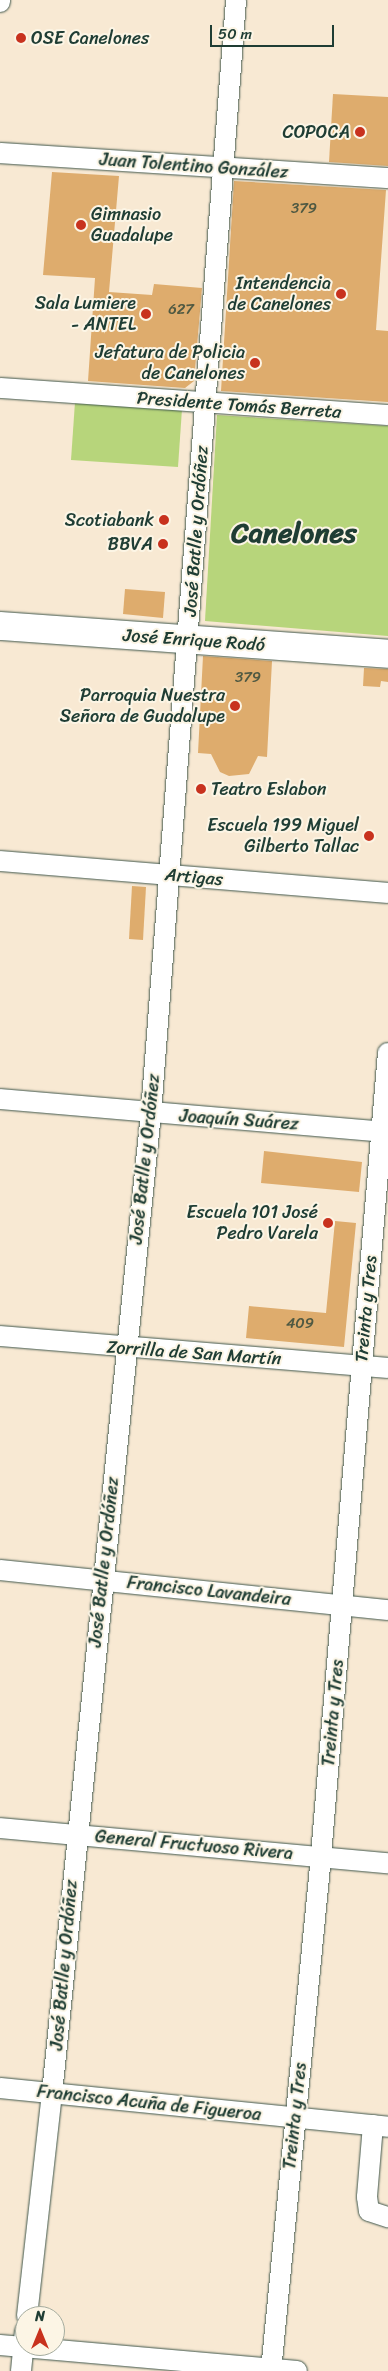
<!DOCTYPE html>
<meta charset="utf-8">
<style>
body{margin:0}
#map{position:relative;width:388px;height:2371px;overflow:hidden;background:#f8e9d3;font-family:Sriracha,sans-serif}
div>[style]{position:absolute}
.green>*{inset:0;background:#b7d57b}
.building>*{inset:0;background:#deac6d}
.roads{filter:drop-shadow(0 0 1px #40574c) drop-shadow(0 0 1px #40574c)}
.minor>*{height:20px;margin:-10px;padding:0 10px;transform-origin:10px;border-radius:10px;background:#fff}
.highway>*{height:28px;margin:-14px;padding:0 14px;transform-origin:14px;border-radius:14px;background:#fff}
.dots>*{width:14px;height:14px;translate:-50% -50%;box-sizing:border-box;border:2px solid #fcf5e5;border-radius:50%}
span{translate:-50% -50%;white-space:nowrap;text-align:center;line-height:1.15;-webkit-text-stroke:4px #fcf5e5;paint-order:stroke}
.number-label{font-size:15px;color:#4f5942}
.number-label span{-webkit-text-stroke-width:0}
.poi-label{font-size:18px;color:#1f3d34}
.left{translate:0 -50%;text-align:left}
.right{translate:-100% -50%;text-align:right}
.street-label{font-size:18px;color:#1f3d34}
.town-label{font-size:28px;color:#1f3d34;font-weight:700}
.north{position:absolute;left:15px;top:2306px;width:50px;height:50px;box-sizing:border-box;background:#fcf5e5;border:1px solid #a4ab9e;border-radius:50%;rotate:0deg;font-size:14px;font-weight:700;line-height:20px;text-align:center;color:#1f3d34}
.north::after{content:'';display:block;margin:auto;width:18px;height:22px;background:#c8321e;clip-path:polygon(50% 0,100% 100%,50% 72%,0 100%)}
.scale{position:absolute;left:210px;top:25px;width:124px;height:22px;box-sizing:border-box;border:2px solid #1f3d34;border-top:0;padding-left:6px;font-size:15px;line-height:18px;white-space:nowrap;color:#1f3d34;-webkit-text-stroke:4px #fcf5e5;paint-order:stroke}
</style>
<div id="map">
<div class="green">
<div style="clip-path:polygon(75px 402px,182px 409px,178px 467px,71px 460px)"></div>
<div style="clip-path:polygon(217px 415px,388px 426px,388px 636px,205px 621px)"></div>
</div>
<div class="building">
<div style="clip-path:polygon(333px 94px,388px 97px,388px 166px,329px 162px)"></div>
<div style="clip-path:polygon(52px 172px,119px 176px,109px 292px,152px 295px,154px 284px,202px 288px,194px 381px,185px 388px,88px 381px,95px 278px,43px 275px)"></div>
<div style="clip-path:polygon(234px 181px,386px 190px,376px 330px,388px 331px,388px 402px,221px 391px)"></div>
<div style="clip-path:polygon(125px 589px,165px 592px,163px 618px,123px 614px)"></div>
<div style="clip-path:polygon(203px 656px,272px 661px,267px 757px,258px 756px,249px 774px,229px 776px,220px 772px,211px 754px,198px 753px)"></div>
<div style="clip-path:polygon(364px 668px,388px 669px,388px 682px,381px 681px,380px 687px,363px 686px)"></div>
<div style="clip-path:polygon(132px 886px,146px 887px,143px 940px,129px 939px)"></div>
<div style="clip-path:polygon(264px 1151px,362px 1162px,359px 1192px,261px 1183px)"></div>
<div style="clip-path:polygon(335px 1221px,356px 1223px,344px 1347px,246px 1338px,249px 1306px,326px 1313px)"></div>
</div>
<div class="roads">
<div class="minor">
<div style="left:0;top:2px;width:2px;rotate:-90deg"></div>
<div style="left:0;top:153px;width:389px;rotate:3.7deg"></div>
<div style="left:0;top:388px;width:389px;rotate:4deg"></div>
<div style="left:0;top:861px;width:389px;rotate:4.7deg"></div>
<div style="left:0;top:1099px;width:389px;rotate:4.9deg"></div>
<div style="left:0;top:1336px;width:389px;rotate:4.7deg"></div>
<div style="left:0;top:1570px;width:390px;rotate:5.9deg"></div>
<div style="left:0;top:1828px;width:390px;rotate:5.2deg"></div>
<div style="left:0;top:2088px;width:390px;rotate:5.7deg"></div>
<div style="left:373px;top:2125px;width:72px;rotate:94.8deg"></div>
<div style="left:367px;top:2197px;width:14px;rotate:82deg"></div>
<div style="left:369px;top:2211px;width:20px;rotate:18deg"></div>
<div style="left:27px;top:2316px;width:223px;rotate:-83.6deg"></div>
<div style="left:52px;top:2094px;width:986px;rotate:-84.24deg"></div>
<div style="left:151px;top:1113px;width:1116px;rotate:-85.63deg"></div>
<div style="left:0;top:2345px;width:298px;rotate:5deg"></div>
<div style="left:21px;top:2371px;width:40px;rotate:-84.3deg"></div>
<div style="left:271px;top:2371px;width:517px;rotate:-84.45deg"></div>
<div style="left:321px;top:1856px;width:806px;rotate:-85.23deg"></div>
</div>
<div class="highway">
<div style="left:0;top:626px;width:389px;rotate:4.1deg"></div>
</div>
</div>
<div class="dots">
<div style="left:21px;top:38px;background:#c8321e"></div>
<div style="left:360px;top:132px;background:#c8321e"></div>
<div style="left:81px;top:225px;background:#c8321e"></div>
<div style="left:341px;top:294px;background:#c8321e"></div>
<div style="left:146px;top:314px;background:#c8321e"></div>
<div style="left:255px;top:363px;background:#c8321e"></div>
<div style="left:164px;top:520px;background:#c8321e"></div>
<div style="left:163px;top:544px;background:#c8321e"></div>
<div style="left:235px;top:706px;background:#c8321e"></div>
<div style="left:201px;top:789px;background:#c8321e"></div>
<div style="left:369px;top:836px;background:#c8321e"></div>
<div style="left:328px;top:1223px;background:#c8321e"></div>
</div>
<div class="number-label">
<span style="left:304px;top:209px">379</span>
<span style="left:181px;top:310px">627</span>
<span style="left:248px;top:678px">379</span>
<span style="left:300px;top:1324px">409</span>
</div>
<div class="poi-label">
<span class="left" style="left:31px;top:38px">OSE Canelones</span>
<span class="right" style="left:350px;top:132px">COPOCA</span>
<span class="left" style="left:91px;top:225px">Gimnasio<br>Guadalupe</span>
<span class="right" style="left:331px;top:294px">Intendencia<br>de Canelones</span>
<span class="right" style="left:136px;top:314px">Sala Lumiere<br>- ANTEL</span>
<span class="right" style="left:245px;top:363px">Jefatura de Policia<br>de Canelones</span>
<span class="right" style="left:154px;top:520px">Scotiabank</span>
<span class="right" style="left:153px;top:544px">BBVA</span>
<span class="right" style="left:225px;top:706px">Parroquia Nuestra<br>Señora de Guadalupe</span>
<span class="left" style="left:211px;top:789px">Teatro Eslabon</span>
<span class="right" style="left:359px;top:836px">Escuela 199 Miguel<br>Gilberto Tallac</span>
<span class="right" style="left:318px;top:1223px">Escuela 101 José<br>Pedro Varela</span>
</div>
<div class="street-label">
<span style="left:194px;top:166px;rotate:4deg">Juan Tolentino González</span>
<span style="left:239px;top:405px;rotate:4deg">Presidente Tomás Berreta</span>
<span style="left:196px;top:531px;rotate:-86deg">José Batlle y Ordóñez</span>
<span style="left:194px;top:640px;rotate:4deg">José Enrique Rodó</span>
<span style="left:194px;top:877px;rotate:5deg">Artigas</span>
<span style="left:239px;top:1120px;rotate:4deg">Joaquín Suárez</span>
<span style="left:145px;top:1159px;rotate:-84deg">José Batlle y Ordóñez</span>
<span style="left:366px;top:1309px;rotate:-85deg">Treinta y Tres</span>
<span style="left:194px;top:1353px;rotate:4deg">Zorrilla de San Martín</span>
<span style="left:104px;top:1562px;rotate:-84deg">José Batlle y Ordóñez</span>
<span style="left:209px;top:1591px;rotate:6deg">Francisco Lavandeira</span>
<span style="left:333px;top:1713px;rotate:-85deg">Treinta y Tres</span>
<span style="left:194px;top:1845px;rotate:5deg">General Fructuoso Rivera</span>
<span style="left:64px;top:1965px;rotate:-85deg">José Batlle y Ordóñez</span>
<span style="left:149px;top:2103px;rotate:6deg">Francisco Acuña de Figueroa</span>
<span style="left:295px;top:2116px;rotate:-84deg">Treinta y Tres</span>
</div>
<div class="town-label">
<span style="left:294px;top:533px">Canelones</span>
</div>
<div class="north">N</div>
<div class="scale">50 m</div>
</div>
